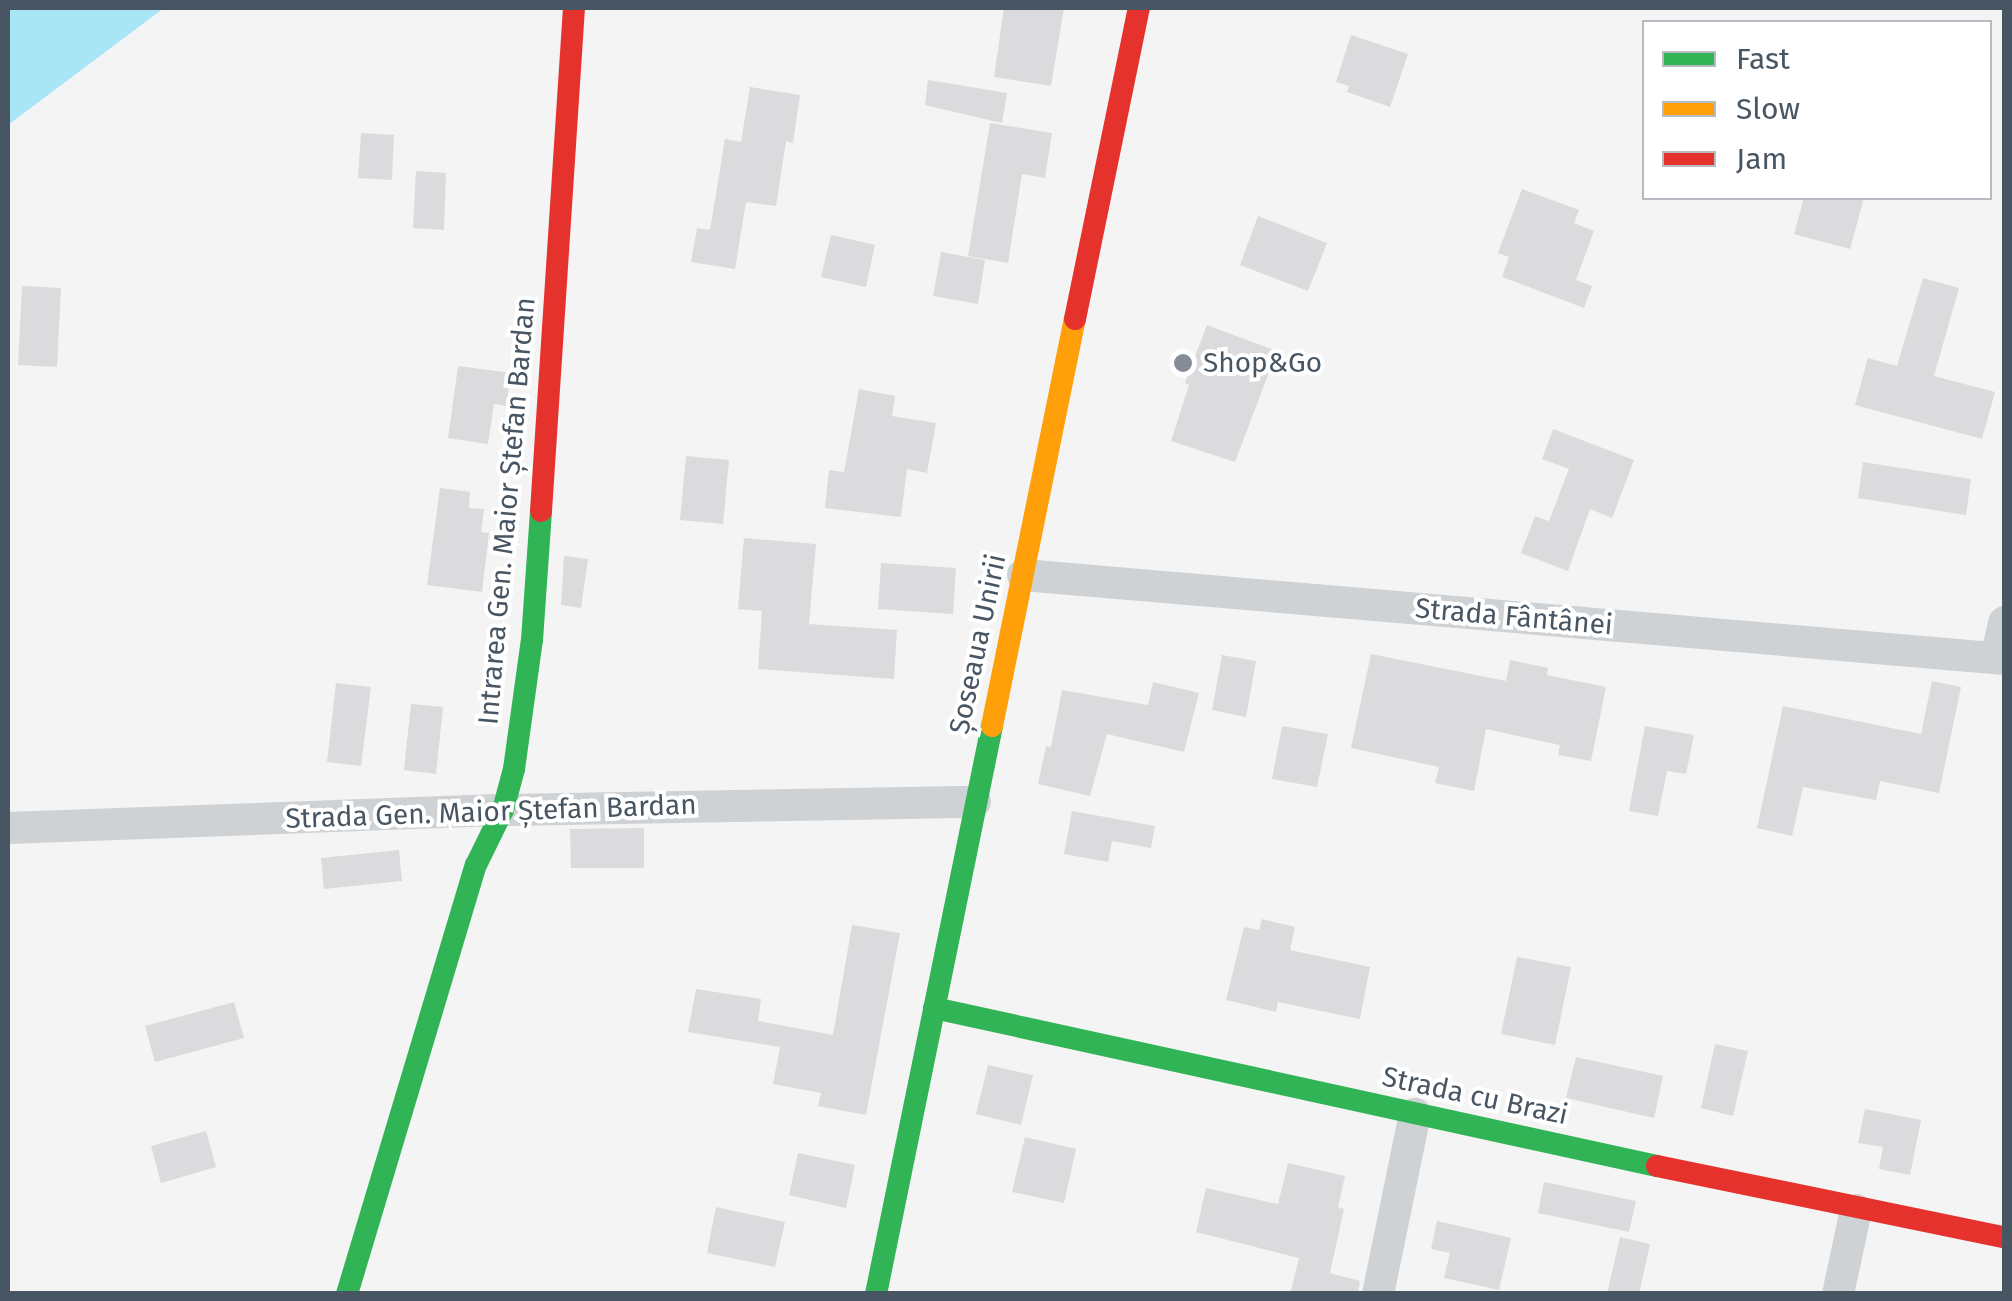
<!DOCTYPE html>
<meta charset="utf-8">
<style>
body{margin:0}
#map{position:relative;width:2012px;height:1301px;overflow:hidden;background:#f4f4f4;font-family:"Fira Sans",sans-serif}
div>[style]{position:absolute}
.water>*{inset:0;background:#a8e5f5}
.building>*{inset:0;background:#dbdbde}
.street>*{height:32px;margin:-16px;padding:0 16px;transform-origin:16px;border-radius:16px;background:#cfd2d5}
.fast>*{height:22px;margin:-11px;padding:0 11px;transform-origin:11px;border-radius:11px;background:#30b455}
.slow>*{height:22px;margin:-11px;padding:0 11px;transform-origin:11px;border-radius:11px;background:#ff9f0a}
.jam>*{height:22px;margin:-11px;padding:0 11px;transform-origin:11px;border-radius:11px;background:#e5322d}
.dots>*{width:28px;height:28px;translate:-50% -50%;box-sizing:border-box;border:5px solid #fff;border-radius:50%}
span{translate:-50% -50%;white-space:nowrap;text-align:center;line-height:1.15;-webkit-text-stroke:8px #fff;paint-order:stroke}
.poi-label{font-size:28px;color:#485663}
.left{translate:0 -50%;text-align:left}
.street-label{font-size:28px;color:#485663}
.frame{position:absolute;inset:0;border:10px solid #485663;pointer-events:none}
.legend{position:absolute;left:1642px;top:20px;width:350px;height:180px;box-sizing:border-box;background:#fff;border:2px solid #b6bbc1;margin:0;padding:12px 18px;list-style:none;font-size:30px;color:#485663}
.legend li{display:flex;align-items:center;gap:20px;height:50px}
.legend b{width:50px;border:2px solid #b6bbc1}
</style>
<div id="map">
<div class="water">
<div style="clip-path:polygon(8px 8px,164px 8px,8px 125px)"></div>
</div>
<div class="building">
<div style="clip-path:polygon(1004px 8px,1064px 8px,1051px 86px,994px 77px)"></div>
<div style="clip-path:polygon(1351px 35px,1408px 54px,1390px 107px,1347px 92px,1349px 86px,1336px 82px)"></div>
<div style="clip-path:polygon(928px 80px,1007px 93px,1002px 123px,925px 105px)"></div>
<div style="clip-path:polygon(750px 87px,800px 95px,793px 143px,786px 141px,776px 206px,746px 202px,735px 269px,691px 262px,697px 228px,710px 230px,725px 139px,741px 142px)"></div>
<div style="clip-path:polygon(990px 123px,1052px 133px,1045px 178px,1022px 174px,1008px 263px,968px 256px)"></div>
<div style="clip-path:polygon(361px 133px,394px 135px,392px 180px,358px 178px)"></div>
<div style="clip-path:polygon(416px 171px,446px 173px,444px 230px,413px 228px)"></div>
<div style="clip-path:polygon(1522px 189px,1579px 210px,1574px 223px,1594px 231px,1576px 280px,1592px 286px,1584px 308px,1502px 277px,1509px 257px,1498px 253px)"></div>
<div style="clip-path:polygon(1804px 198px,1864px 198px,1850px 249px,1794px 234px)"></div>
<div style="clip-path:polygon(1258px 216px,1327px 243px,1308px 291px,1240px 265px)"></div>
<div style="clip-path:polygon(831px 235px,875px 245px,866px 287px,821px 277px)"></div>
<div style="clip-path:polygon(941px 252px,985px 260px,978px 304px,933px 296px)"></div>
<div style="clip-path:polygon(1923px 278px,1959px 288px,1934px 376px,1995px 392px,1982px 439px,1855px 405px,1868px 358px,1897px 366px)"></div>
<div style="clip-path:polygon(22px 286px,61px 288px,57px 367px,18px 365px)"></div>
<div style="clip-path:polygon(1207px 325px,1277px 351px,1235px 462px,1171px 441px,1189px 385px,1185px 383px)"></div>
<div style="clip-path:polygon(458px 366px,511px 373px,506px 406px,494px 404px,488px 444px,448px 438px)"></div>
<div style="clip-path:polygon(859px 389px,895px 396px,892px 416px,936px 423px,927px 473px,907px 469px,901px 517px,825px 508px,829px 470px,844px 472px)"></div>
<div style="clip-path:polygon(1553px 429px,1634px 460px,1612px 518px,1590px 509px,1568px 571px,1521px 553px,1535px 516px,1549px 521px,1569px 469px,1542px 459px)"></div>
<div style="clip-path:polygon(686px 456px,729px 460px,723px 524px,680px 520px)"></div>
<div style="clip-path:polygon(1863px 462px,1971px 479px,1966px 515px,1858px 498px)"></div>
<div style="clip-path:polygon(440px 488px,470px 492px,469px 508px,484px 509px,481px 532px,489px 533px,482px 592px,427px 585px)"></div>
<div style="clip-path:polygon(744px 538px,816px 544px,809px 624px,897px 630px,894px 679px,758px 669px,762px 611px,738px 609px)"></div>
<div style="clip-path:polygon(564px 556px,588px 559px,581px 608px,561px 605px)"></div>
<div style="clip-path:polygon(881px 563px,956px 568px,953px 614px,878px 609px)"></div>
<div style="clip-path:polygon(1371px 654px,1506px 681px,1510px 660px,1548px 668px,1547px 675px,1606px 687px,1591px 761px,1558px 755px,1560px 745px,1486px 729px,1474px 791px,1435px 783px,1439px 767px,1351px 748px)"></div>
<div style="clip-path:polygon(1222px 655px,1256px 661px,1246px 717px,1212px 710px)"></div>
<div style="clip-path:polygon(1932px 681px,1961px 687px,1939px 793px,1880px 781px,1876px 800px,1803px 787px,1792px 836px,1757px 828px,1783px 706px,1921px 734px)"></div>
<div style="clip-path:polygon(1153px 682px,1199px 693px,1184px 752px,1107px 734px,1090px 796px,1038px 784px,1046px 746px,1051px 747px,1062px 690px,1148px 705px)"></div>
<div style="clip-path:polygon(336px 683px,371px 687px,361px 766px,327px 762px)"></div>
<div style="clip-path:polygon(411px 704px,443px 707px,436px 774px,404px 770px)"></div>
<div style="clip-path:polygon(1282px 726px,1328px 734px,1317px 787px,1272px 779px)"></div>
<div style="clip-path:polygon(1645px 726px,1694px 735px,1686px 774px,1667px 771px,1658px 816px,1629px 811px)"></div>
<div style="clip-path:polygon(1072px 811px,1155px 826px,1151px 848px,1112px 841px,1108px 862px,1064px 854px)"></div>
<div style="clip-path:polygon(644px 828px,644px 868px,571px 868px,570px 829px)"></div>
<div style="clip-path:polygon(399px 850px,402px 881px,324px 889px,321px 858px)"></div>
<div style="clip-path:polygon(1262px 919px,1295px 927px,1290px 950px,1370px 967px,1360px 1019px,1278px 1002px,1276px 1012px,1226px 1000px,1244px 927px,1259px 930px)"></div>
<div style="clip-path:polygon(852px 925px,900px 933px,866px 1115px,818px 1106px,821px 1093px,773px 1084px,780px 1047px,688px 1032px,696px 989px,761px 999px,758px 1021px,833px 1035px)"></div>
<div style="clip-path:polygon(1517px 957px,1571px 967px,1555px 1045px,1501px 1034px)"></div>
<div style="clip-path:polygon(234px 1002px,244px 1038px,155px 1062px,145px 1026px)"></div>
<div style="clip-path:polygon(1715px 1044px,1748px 1051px,1733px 1116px,1701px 1108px)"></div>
<div style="clip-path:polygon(1576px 1057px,1663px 1076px,1654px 1118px,1566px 1098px)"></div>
<div style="clip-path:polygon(988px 1065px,1033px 1075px,1021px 1125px,976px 1114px)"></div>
<div style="clip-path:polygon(1865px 1109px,1921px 1120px,1910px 1175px,1879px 1169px,1883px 1147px,1858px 1143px)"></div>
<div style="clip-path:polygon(206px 1131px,216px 1167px,161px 1183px,151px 1146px)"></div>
<div style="clip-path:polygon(1025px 1137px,1076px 1149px,1064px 1203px,1012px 1192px)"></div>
<div style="clip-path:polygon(798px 1153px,855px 1165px,846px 1208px,789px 1195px)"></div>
<div style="clip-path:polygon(1288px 1163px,1345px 1176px,1338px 1207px,1344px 1209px,1330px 1273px,1360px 1281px,1358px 1294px,1290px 1294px,1299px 1258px,1196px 1232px,1206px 1188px,1278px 1204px)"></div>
<div style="clip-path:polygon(1544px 1182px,1636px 1201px,1629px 1232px,1538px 1213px)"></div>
<div style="clip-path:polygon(716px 1207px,785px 1222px,775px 1267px,707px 1253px)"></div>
<div style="clip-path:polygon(1437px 1221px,1511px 1238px,1499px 1290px,1444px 1278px,1450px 1253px,1431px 1249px)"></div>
<div style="clip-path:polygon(1620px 1237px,1650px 1244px,1639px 1294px,1607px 1294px)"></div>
</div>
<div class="street">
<div style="left:1023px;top:575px;width:985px;rotate:4.89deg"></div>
<div style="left:1996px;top:658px;width:37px;rotate:-77deg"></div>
<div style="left:8px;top:828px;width:495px;rotate:-2.1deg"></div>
<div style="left:503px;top:810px;width:472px;rotate:-1deg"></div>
<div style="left:1378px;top:1294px;width:184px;rotate:-78.4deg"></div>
<div style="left:1838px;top:1294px;width:86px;rotate:-77.9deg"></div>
</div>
<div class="fast">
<div style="left:934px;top:1008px;width:740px;rotate:12.33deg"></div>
<div style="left:347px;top:1294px;width:448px;rotate:-73.3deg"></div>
<div style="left:476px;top:865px;width:61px;rotate:-63.9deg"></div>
<div style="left:503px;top:810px;width:42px;rotate:-75deg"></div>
<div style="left:514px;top:769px;width:130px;rotate:-82.1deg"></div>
<div style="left:532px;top:640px;width:129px;rotate:-86deg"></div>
<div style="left:876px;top:1294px;width:580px;rotate:-78.46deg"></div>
</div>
<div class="slow">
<div style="left:992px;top:726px;width:415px;rotate:-78.5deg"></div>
</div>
<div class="jam">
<div style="left:1075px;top:319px;width:318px;rotate:-78.4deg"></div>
<div style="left:541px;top:511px;width:504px;rotate:-86.25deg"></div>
<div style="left:1657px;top:1166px;width:354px;rotate:11.6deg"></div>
</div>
<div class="dots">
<div style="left:1183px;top:363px;background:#848d96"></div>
</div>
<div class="poi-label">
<span class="left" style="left:1203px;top:363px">Shop&amp;Go</span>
</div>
<div class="street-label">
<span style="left:507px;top:511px;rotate:-85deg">Intrarea Gen. Maior Ștefan Bardan</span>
<span style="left:1514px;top:617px;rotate:5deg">Strada Fântânei</span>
<span style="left:978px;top:644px;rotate:-78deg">Șoseaua Unirii</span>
<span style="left:491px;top:812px;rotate:-2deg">Strada Gen. Maior Ștefan Bardan</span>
<span style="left:1475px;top:1096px;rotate:12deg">Strada cu Brazi</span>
</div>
<div class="frame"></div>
<ul class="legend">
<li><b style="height:12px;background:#30b455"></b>Fast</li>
<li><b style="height:12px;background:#ff9f0a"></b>Slow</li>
<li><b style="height:12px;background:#e5322d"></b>Jam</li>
</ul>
</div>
